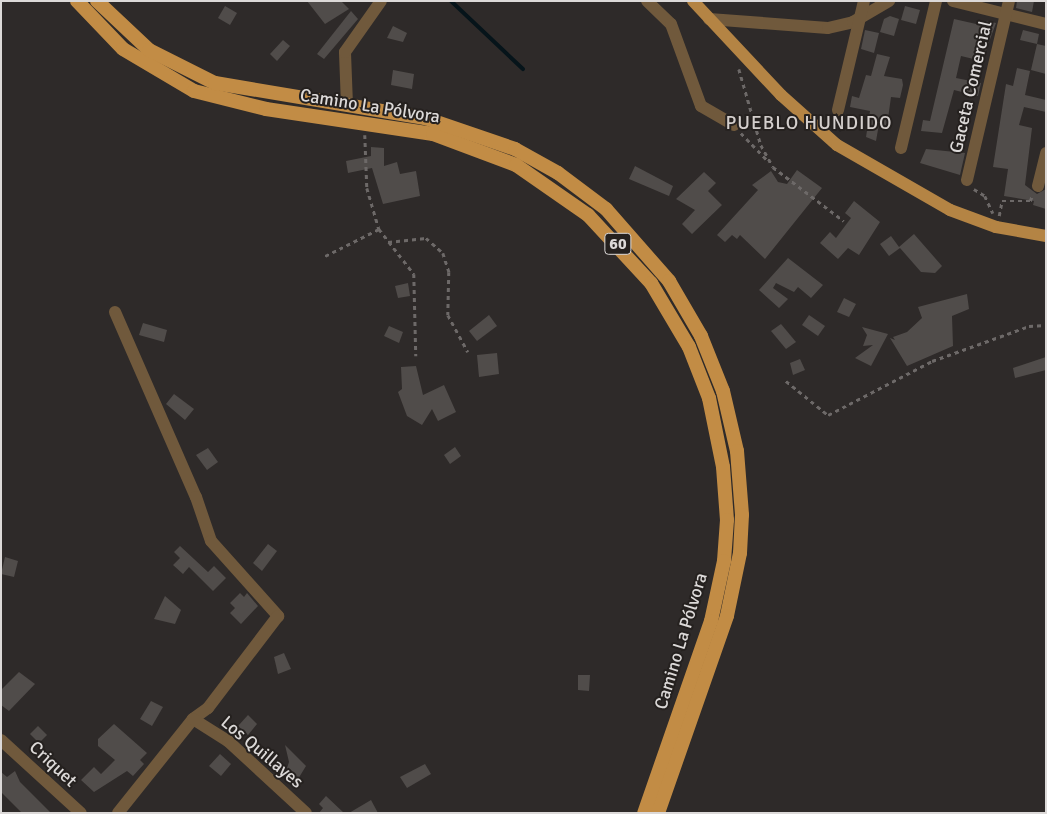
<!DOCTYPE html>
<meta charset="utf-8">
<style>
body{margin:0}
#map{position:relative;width:1047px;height:814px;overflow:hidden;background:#2e2a29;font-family:Signika,sans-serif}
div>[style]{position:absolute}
.stream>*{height:4px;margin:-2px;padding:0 2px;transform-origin:2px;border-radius:2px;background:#06141a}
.building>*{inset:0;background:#504c4a}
.path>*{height:2.5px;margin-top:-1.25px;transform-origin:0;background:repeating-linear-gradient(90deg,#6d6968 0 4px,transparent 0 8px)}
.minor>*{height:12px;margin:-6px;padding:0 6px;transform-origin:6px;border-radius:6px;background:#70593c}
.primary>*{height:12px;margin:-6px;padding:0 6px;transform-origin:6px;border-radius:6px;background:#b48444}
.trunk>*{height:14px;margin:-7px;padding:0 7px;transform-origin:7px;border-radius:7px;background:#c28c45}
span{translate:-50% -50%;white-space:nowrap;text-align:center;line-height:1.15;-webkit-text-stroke:4px #25211f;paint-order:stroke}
.shield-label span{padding:1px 4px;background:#25211f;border:1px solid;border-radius:4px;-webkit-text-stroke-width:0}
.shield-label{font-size:16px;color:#dcd9d8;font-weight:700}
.street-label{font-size:18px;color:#dcd9d8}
.neighbourhood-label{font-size:19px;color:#d4cfcd;letter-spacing:1px}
.frame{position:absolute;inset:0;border:2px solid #dcd9d8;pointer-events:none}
</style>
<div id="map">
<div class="stream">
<div style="left:451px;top:1px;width:99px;rotate:43.4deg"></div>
</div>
<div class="building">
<div style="clip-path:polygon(307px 1px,341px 1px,349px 9px,325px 24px)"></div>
<div style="clip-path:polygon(1017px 1px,1034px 1px,1032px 12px,1016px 8px)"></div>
<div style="clip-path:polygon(225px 6px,237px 13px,230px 25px,218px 18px)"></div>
<div style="clip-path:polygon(905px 6px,920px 10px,916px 24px,901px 20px)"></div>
<div style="clip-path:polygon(351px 11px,358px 19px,324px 59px,317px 54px)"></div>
<div style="clip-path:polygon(890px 16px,899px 19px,894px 36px,880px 32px,884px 19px)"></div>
<div style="clip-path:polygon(954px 19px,985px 26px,986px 21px,996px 23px,982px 61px,961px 56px,956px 78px,981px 83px,978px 96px,954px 90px,942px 133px,921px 131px,923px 120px,930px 121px)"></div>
<div style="clip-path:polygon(393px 26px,407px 33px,403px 42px,387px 38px)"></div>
<div style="clip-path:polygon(865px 30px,879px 33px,874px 53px,861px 49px)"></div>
<div style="clip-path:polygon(1023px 30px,1039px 34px,1037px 44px,1020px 40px)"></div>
<div style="clip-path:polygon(283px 40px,290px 46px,277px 61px,270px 54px)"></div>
<div style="clip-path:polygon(1037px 44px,1046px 46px,1046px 74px,1031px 70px)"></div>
<div style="clip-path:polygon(877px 54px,890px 57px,884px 76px,902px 79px,903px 85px,900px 98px,891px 97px,887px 126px,879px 124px,876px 141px,866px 137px,870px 111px,850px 107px,852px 96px,859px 98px,866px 75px,871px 76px)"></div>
<div style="clip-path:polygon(1017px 68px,1030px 71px,1025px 95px,1046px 100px,1046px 112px,1024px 107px,1019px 125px,1032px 128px,1025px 185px,1037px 194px,1046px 189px,1046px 209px,1033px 205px,1034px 201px,1004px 196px,1008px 169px,993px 167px,1006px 84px,1013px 86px)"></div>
<div style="clip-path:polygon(393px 70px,414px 74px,412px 89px,391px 85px)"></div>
<div style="clip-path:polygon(371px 147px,384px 148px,384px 166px,397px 162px,400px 174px,416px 171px,420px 196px,383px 204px,372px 168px,348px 173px,346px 161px,371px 156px)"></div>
<div style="clip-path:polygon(926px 149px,965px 153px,960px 175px,920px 163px)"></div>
<div style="clip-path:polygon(635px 166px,673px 186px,669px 196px,629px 179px)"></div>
<div style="clip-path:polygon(797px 170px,822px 188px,765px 259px,740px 235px,737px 239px,732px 235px,725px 242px,717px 235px,758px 190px,752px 185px,771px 171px,778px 182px,787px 184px)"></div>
<div style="clip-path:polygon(704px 172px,716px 183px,708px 191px,722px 205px,692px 234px,682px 224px,695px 210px,676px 199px)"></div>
<div style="clip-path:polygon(854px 201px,880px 222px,859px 255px,848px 248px,838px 259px,820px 243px,830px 232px,836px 238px,851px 218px,845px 213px)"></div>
<div style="clip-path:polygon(914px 234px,942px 266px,935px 273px,921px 272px,900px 248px,889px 256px,880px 244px,891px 236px,899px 247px)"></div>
<div style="clip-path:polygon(788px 258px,823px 285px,811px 298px,798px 287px,794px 292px,776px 283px,773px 288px,788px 299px,779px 308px,759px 290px)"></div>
<div style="clip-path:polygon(408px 283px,410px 296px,398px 298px,395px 286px)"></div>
<div style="clip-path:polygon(967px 294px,969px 309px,952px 316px,953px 346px,907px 366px,890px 338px,895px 340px,893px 337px,907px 332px,922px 318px,918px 307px)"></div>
<div style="clip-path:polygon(844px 298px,856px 304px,849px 317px,837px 312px)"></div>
<div style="clip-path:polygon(489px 315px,497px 326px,477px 341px,469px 331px)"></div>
<div style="clip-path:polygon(809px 315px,825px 326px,818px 336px,802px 325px)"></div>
<div style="clip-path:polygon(143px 323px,167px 330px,164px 342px,139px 335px)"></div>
<div style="clip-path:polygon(781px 324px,796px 342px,786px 349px,771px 331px)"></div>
<div style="clip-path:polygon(389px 326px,403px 332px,399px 343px,384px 336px)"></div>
<div style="clip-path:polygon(862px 327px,888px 334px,871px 366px,855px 358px,873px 345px,863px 346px,867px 335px)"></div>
<div style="clip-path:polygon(497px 353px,499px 374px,479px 377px,477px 355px)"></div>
<div style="clip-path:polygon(1046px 357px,1046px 370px,1015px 378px,1013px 368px)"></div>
<div style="clip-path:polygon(800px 359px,805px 370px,793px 375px,790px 363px)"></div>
<div style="clip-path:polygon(416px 366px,423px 395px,444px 385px,456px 412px,438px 421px,432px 409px,422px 425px,407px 416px,398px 392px,402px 389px,401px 367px)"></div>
<div style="clip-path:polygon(174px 394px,194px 409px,185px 420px,166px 404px)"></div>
<div style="clip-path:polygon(455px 447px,461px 456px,450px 464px,444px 455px)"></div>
<div style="clip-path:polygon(208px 448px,218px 462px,207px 470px,196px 455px)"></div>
<div style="clip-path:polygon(268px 544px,277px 551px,262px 571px,253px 563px)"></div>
<div style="clip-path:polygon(180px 546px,208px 572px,214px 566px,226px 578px,213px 591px,189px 567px,183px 574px,173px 565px,180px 558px,174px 552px)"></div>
<div style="clip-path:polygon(5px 557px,18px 561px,14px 577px,1px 574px)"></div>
<div style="clip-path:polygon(240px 593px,244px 597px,247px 593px,258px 606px,241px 624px,230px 613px,235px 608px,230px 603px)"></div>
<div style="clip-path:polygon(165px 596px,181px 610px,175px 624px,154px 619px)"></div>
<div style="clip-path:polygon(284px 653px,291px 669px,278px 674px,274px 657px)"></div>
<div style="clip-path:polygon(19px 672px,35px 684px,9px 711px,1px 705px,1px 690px)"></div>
<div style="clip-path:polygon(578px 675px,590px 675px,589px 691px,578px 690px)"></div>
<div style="clip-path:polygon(151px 701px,163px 707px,152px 726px,140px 719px)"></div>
<div style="clip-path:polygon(248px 715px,257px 724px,248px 735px,238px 726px)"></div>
<div style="clip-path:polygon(114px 724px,147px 753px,140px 760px,144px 764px,133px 776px,127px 771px,94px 792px,81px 780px,94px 767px,101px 774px,115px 760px,98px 746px,98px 739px)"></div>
<div style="clip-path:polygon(38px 726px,47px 735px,39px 743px,30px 734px)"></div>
<div style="clip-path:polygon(285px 745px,306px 766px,295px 784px,285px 774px,289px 762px)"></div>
<div style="clip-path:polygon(220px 754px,231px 764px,221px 776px,209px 766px)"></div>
<div style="clip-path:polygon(425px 764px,431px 774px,407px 788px,400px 777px)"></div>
<div style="clip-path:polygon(15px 771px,20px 782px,51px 813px,22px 813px,1px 792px,1px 772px,7px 777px)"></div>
<div style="clip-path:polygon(326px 796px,344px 813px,319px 813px,323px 808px,319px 804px)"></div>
<div style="clip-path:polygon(371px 800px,378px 813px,349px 813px)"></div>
</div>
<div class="path">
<div style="left:739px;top:69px;width:79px;rotate:73.9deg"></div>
<div style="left:761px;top:145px;width:25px;rotate:61deg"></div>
<div style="left:773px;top:167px;width:89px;rotate:37.3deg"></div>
<div style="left:741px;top:133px;width:40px;rotate:46deg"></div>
<div style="left:365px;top:135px;width:53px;rotate:87.8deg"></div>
<div style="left:367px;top:188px;width:43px;rotate:73.7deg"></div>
<div style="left:379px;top:229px;width:57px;rotate:52.1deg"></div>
<div style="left:414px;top:274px;width:82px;rotate:88.6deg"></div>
<div style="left:974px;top:189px;width:13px;rotate:32deg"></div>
<div style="left:985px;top:196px;width:19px;rotate:65deg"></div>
<div style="left:999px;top:216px;width:15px;rotate:-79deg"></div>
<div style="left:1002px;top:201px;width:28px"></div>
<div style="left:1030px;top:201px;width:5px;rotate:-68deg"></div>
<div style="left:388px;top:242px;width:38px;rotate:-6deg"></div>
<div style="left:426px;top:238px;width:23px;rotate:41deg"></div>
<div style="left:443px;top:253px;width:20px;rotate:72deg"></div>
<div style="left:449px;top:272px;width:43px;rotate:91.3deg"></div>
<div style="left:448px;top:315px;width:42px;rotate:61.6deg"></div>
<div style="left:325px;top:256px;width:60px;rotate:-26.6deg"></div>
<div style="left:786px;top:381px;width:54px;rotate:39deg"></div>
<div style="left:828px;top:415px;width:117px;rotate:-27.4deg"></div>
<div style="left:932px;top:361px;width:103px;rotate:-19.8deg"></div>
<div style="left:1029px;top:326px;width:17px;rotate:-3deg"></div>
</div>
<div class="minor">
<div style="left:647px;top:1px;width:33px;rotate:44deg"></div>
<div style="left:671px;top:24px;width:87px;rotate:69.9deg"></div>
<div style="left:701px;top:106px;width:38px;rotate:30deg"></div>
<div style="left:953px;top:1px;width:96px;rotate:13.9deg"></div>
<div style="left:709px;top:19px;width:119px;rotate:4.3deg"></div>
<div style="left:828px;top:28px;width:26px;rotate:-13deg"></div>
<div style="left:853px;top:22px;width:42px;rotate:-30.3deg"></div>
<div style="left:347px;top:105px;width:53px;rotate:-92.2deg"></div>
<div style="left:345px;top:52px;width:62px;rotate:-54.8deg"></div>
<div style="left:838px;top:110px;width:112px;rotate:-76.6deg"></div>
<div style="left:901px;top:148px;width:151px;rotate:-76.6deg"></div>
<div style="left:967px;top:180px;width:184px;rotate:-76.8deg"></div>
<div style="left:1038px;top:186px;width:34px;rotate:-76deg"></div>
<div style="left:115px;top:312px;width:202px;rotate:66.4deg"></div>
<div style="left:196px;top:497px;width:46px;rotate:71.2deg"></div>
<div style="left:211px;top:541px;width:101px;rotate:48.2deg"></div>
<div style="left:278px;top:616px;width:116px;rotate:127.3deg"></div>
<div style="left:208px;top:708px;width:19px;rotate:144deg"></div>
<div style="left:193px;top:719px;width:120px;rotate:128.6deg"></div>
<div style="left:193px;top:719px;width:41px;rotate:32.2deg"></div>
<div style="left:228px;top:741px;width:106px;rotate:42.7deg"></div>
<div style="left:1px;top:740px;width:108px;rotate:42.4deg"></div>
</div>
<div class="primary">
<div style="left:693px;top:1px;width:129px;rotate:46.9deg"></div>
<div style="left:781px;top:95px;width:75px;rotate:41.8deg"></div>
<div style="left:837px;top:145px;width:130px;rotate:29.9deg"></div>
<div style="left:950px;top:210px;width:49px;rotate:20.3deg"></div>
<div style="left:996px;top:227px;width:51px;rotate:10.2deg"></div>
</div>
<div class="trunk">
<div style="left:77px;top:1px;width:66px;rotate:46.2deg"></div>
<div style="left:123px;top:49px;width:82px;rotate:30.6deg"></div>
<div style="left:194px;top:91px;width:74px;rotate:14deg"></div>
<div style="left:266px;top:109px;width:169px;rotate:8.5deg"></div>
<div style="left:433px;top:134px;width:89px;rotate:20.5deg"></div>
<div style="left:516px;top:165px;width:88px;rotate:34.8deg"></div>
<div style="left:588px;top:215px;width:93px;rotate:47.2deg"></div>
<div style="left:651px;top:283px;width:74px;rotate:59.3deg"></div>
<div style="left:689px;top:347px;width:55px;rotate:68.6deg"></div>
<div style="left:709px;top:398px;width:70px;rotate:78.5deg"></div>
<div style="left:723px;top:467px;width:53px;rotate:85.7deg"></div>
<div style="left:727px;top:520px;width:41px;rotate:94.2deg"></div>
<div style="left:724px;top:561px;width:61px;rotate:102.2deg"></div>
<div style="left:711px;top:621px;width:203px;rotate:109.2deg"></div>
<div style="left:97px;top:1px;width:71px;rotate:43.3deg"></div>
<div style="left:149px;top:50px;width:74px;rotate:26.6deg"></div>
<div style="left:215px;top:83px;width:213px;rotate:9.5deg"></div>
<div style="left:425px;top:118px;width:95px;rotate:19deg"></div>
<div style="left:515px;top:149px;width:49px;rotate:29.2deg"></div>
<div style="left:558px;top:173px;width:60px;rotate:36.9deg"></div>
<div style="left:606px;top:209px;width:96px;rotate:48.8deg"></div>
<div style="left:669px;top:281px;width:64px;rotate:59.8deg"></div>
<div style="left:701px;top:336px;width:59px;rotate:68.2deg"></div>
<div style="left:723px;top:391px;width:62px;rotate:76.9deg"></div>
<div style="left:737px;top:451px;width:64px;rotate:85.5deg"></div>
<div style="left:742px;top:515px;width:38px;rotate:93deg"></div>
<div style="left:740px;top:553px;width:64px;rotate:101.7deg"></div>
<div style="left:727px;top:616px;width:209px;rotate:109.3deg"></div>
</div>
<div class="shield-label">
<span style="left:618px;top:244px">60</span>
</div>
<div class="street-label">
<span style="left:971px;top:87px;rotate:-77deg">Gaceta Comercial</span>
<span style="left:370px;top:106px;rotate:9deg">Camino La Pólvora</span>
<span style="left:681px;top:641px;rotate:-73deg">Camino La Pólvora</span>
<span style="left:262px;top:752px;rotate:40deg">Los Quillayes</span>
<span style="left:53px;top:764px;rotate:43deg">Criquet</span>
</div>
<div class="neighbourhood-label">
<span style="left:809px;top:124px">PUEBLO HUNDIDO</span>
</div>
<div class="frame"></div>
</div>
